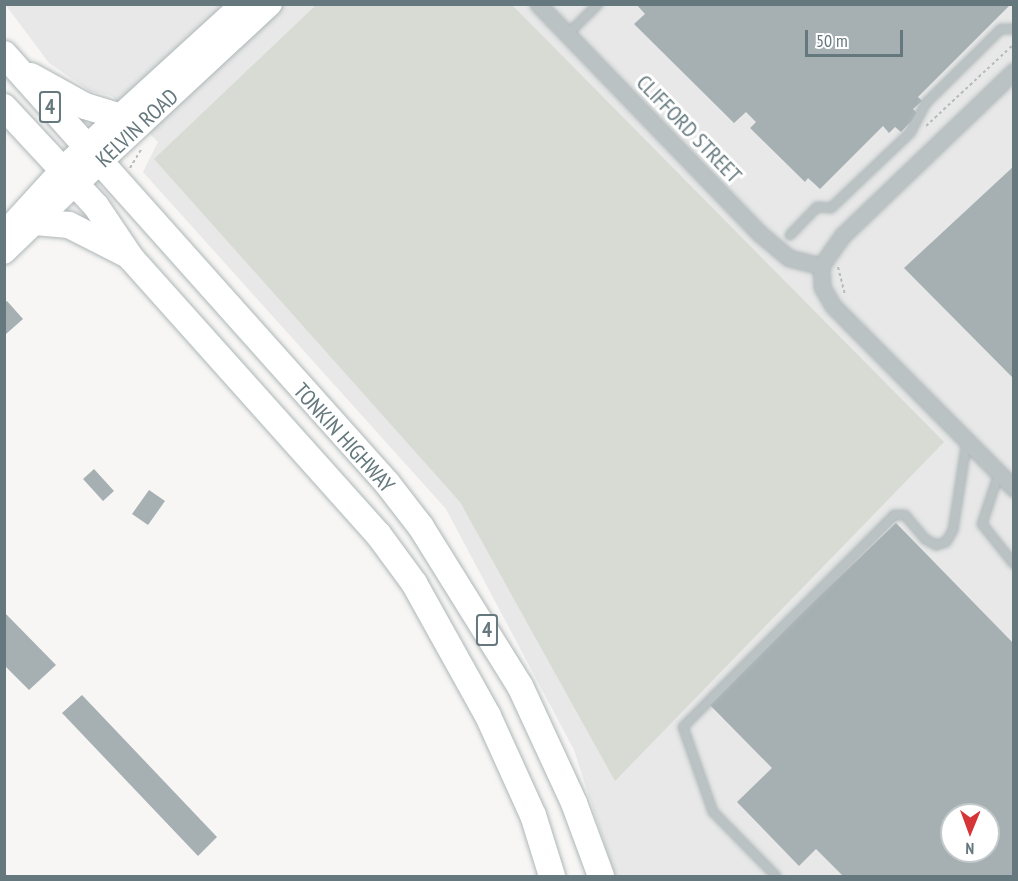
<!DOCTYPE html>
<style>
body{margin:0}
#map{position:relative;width:1018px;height:881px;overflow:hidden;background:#f7f6f4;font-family:"PT Sans Narrow",sans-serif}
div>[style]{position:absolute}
.built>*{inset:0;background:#e7e8e7}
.green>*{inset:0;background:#d8dbd3}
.building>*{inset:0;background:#a6b0b3}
.path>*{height:2px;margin-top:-1px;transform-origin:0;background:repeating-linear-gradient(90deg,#b6bbbc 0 3px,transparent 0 6px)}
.roads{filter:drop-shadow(0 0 2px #aeb6b8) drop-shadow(0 0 2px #aeb6b8)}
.service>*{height:8px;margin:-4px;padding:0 4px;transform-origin:4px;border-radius:4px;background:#bbc2c3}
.minor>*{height:15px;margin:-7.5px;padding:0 7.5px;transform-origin:7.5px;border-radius:7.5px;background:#bbc2c3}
.secondary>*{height:22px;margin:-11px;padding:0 11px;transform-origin:11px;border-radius:11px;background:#fff}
.primary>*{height:24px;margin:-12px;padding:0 12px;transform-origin:12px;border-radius:12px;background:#fff}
.trunk>*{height:26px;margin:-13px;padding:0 13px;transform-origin:13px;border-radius:13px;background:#fff}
span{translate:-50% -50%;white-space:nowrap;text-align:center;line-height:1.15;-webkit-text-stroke:6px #fff;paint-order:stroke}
.shield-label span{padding:2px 4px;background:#fff;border:2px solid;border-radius:4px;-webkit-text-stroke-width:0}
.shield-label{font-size:21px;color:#64787d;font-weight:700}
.street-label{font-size:22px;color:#64787d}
.frame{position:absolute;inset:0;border:6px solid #64787d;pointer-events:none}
.north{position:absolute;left:940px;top:803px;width:60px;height:60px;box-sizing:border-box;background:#fff;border:2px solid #c1c9cb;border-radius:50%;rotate:181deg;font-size:16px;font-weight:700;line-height:24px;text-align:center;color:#64787d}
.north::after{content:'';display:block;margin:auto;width:21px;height:27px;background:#d63537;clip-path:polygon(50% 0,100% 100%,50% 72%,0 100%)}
.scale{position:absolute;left:805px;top:30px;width:98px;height:27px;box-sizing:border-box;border:3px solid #64787d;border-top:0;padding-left:8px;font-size:18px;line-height:21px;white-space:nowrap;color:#64787d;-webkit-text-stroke:4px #fff;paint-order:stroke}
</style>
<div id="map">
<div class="built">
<div style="clip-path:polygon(evenodd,5px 4px,1013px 5px,1013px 876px,615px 876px,574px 750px,446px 509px,143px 172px,158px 142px,112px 96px,90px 91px,49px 63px,5px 4px,952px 815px,988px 815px,988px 851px,952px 851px,952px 815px)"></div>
</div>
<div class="green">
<div style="clip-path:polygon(316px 5px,512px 5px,944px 442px,615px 781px,460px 502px,154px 159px)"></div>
</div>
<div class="building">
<div style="clip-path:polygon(636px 4px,1011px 4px,918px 97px,922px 101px,913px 109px,918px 114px,901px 132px,895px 127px,889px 133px,883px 126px,820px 189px,808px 178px,805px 182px,750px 128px,756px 122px,746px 112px,734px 123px,634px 24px,645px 14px)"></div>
<div style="clip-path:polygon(1014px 166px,1014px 379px,904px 268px)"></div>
<div style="clip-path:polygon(7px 301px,23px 319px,6px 334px,4px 303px)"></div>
<div style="clip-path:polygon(94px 469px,114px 491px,103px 501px,83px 479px)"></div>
<div style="clip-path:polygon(149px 490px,165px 501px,148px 525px,132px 514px)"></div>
<div style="clip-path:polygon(evenodd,896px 523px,1014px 644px,1014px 876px,843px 876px,816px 849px,799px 866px,737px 802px,772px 768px,708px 703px,896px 523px,952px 815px,988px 815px,988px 851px,952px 851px,952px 815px)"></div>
<div style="clip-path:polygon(4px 612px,56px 665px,29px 690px,4px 665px)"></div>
<div style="clip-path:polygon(82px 695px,217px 837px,198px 856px,62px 713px)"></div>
</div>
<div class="path">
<div style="left:926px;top:126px;width:120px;rotate:-43deg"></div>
<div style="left:130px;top:168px;width:23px;rotate:-59deg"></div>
<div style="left:838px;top:267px;width:30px;rotate:76deg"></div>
</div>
<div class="roads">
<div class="service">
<div style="left:567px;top:35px;width:44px;rotate:-45deg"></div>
<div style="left:790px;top:235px;width:39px;rotate:-46deg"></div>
<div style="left:817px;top:207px;width:14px;rotate:4deg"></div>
<div style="left:831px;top:208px;width:109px;rotate:-43.5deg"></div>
<div style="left:910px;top:133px;width:34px;rotate:-62deg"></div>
<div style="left:926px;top:103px;width:105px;rotate:-44.6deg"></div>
<div style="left:1001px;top:29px;width:13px"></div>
<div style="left:999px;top:473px;width:54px;rotate:108.4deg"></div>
<div style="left:982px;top:524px;width:51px;rotate:51.3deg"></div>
<div style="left:776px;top:876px;width:90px;rotate:-134.5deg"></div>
<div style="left:713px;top:812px;width:90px;rotate:-109.4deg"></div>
<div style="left:683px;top:727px;width:299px;rotate:-45.1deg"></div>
<div style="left:894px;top:515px;width:11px"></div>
<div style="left:905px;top:515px;width:31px;rotate:50deg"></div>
<div style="left:925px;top:539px;width:13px;rotate:29deg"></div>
<div style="left:936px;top:545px;width:10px;rotate:-17deg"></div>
<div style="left:946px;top:542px;width:14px;rotate:-60deg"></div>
<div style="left:953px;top:530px;width:90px;rotate:-81.1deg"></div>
</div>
<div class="minor">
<div style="left:538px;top:4px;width:318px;rotate:46deg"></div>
<div style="left:759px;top:233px;width:39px;rotate:40deg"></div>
<div style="left:789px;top:258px;width:33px;rotate:14deg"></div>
<div style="left:821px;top:266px;width:21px;rotate:87deg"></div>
<div style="left:822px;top:287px;width:22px;rotate:60deg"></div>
<div style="left:833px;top:306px;width:257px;rotate:45.2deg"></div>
<div style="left:821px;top:266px;width:38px;rotate:-55deg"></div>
<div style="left:843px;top:235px;width:237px;rotate:-43.8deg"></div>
</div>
<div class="secondary">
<div style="left:10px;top:226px;width:74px;rotate:-47.7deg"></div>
<div style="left:4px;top:253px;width:98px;rotate:-43.8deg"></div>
</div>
<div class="primary">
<div style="left:60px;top:171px;width:248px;rotate:-42.4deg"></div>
<div style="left:75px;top:185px;width:266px;rotate:-42.9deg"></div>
</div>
<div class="trunk">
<div style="left:4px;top:54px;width:575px;rotate:48.24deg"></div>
<div style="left:387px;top:483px;width:56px;rotate:52.3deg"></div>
<div style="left:421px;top:527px;width:187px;rotate:58.1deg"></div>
<div style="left:520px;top:686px;width:129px;rotate:65.2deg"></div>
<div style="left:574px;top:803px;width:78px;rotate:69.7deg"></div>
<div style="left:31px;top:76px;width:62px;rotate:29.1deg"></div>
<div style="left:85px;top:106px;width:34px;rotate:17deg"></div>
<div style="left:4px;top:107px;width:135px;rotate:47.1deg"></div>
<div style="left:96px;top:206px;width:63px;rotate:56.1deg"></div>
<div style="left:131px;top:258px;width:370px;rotate:48.2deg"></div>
<div style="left:378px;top:534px;width:61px;rotate:53.7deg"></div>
<div style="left:414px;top:583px;width:152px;rotate:60.9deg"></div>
<div style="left:488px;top:716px;width:109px;rotate:65.6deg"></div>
<div style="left:533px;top:815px;width:64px;rotate:72.7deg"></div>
<div style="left:35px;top:222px;width:34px;rotate:5deg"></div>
<div style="left:69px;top:225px;width:64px;rotate:27deg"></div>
</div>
</div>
<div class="shield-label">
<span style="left:50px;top:107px">4</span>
<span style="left:487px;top:630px">4</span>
</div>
<div class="street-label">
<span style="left:137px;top:128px;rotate:-43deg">KELVIN ROAD</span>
<span style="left:689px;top:129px;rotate:46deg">CLIFFORD STREET</span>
<span style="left:344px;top:438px;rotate:48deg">TONKIN HIGHWAY</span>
</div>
<div class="frame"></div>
<div class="north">N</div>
<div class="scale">50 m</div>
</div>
